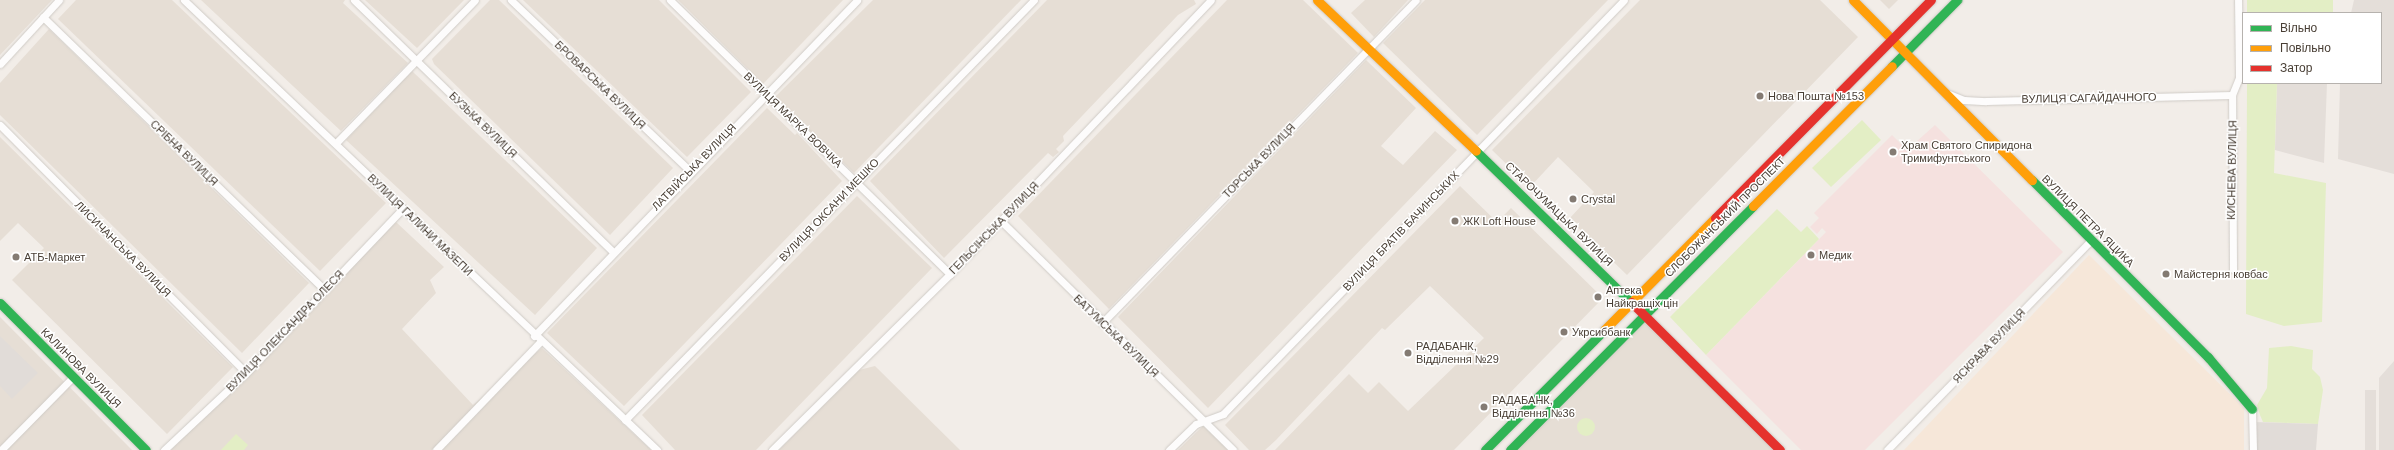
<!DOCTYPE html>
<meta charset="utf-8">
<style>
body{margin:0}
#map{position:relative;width:2394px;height:450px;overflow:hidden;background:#f2ede8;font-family:Helvetica,sans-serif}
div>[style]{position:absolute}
.residential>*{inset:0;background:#e6ded5}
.commercial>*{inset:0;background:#f6e7d9}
.industrial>*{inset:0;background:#e4ded9}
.medical>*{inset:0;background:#f5e1df}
.green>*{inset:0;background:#e3eec5}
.round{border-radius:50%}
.parking>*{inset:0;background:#e1dcd8}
.roads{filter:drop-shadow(0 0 1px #cfcbc6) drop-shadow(0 0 1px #cfcbc6)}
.street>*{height:7px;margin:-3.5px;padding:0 3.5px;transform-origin:3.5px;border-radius:3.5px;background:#fdfcfc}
.fast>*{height:9px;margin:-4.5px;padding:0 4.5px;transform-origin:4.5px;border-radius:4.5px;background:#30b455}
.slow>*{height:9px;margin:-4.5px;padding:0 4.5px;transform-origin:4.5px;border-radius:4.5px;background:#ff9f0a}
.jam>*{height:9px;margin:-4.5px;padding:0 4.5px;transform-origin:4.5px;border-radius:4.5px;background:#e5322d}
.dots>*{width:11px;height:11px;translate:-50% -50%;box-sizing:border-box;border:2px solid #fff;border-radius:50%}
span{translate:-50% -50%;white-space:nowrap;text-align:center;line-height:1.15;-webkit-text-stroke:3px #fff;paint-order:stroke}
.street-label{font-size:11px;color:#483e34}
.poi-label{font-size:11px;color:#483e34}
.left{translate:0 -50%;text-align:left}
.legend{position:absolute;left:2242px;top:12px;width:140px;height:72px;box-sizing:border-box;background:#fff;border:1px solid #b6b2ae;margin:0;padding:5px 7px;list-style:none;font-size:12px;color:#483e34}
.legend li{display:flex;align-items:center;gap:8px;height:20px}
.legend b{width:20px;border:1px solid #b6b2ae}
</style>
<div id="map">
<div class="residential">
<div style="clip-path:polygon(0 0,52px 0,0 55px)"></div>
<div style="clip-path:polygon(76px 0,172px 0,386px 203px,320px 271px,58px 19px)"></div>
<div style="clip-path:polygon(201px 0,345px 0,343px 3px,408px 63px,341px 131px)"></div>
<div style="clip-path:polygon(365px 0,464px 0,417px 48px)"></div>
<div style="clip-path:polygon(490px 0,499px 0,673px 168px,610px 235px,434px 64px,432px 59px)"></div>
<div style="clip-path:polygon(523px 0,659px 0,751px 92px,687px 157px)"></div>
<div style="clip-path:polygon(678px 0,843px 0,763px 84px)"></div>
<div style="clip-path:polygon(873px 0,1021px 0,854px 173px,775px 97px)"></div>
<div style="clip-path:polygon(1047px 0,1194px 0,1196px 4px,1178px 15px,1063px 136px,1064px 141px,1056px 149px,1059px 152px,1053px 157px,1048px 153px,944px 258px,870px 181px)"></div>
<div style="clip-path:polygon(1227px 0,1303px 0,1358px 53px,1109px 309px,1018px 216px)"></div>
<div style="clip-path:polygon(1365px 0,1408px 0,1374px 37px,1351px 13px)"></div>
<div style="clip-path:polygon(1425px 0,1608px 0,1477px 135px,1383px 43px)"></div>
<div style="clip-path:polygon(1640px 0,1820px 0,1858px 37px,1627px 275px,1569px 219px,1594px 192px,1558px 157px,1530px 187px,1492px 150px)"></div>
<div style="clip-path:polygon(1880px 0,1898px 0,1889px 9px)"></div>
<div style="clip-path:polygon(49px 29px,309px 283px,242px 353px,0 115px,0 83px)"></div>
<div style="clip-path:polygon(1366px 60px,1416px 108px,1381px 146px,1403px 165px,1435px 131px,1457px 150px,1208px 408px,1118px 317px)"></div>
<div style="clip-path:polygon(412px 71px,597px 248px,535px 315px,346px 140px)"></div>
<div style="clip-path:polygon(767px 108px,795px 135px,797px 133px,842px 181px,624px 406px,547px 333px)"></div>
<div style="clip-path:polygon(0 137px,233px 367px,167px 434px,12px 280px,44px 248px,18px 223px,0 241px)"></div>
<div style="clip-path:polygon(1460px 186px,1497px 222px,1511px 208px,1603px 298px,1454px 450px,1275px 450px,1349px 374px,1368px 393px,1379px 382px,1408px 411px,1484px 338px,1430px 286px,1385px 330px,1382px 328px,1276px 440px,1265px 450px,1249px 450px,1225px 425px)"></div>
<div style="clip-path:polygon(857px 196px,932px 268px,756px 450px,675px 450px,642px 415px)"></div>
<div style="clip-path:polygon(396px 222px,444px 267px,430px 280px,436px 293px,402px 329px,473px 405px,542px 348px,651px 450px,171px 450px)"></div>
<div style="clip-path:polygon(0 317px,132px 450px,0 450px)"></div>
<div style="clip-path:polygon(1643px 321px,1774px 450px,1516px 450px)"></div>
<div style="clip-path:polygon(875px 366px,960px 450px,779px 450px,859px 370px)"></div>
<div style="clip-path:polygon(1203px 426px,1228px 450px,1178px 450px)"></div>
</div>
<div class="commercial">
<div style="clip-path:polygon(2089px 255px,2244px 408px,2244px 450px,1904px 450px)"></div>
</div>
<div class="industrial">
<div style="clip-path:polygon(2354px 0,2394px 0,2394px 174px,2338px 159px,2340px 83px,2381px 83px,2381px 13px,2351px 13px)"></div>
<div style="clip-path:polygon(2277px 83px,2327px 83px,2324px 163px,2275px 150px)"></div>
<div style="clip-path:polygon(2394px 361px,2394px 450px,2379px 450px,2379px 378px)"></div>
<div style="clip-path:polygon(2376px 390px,2376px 450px,2365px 450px,2365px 390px)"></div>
</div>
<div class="medical">
<div style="clip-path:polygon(1935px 125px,2063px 252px,1865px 450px,1801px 450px,1706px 355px,1826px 232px,1822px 228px,1817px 234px,1810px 227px,1819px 218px,1814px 213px,1892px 135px,1907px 150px)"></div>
</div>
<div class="green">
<div style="clip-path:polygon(2247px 0,2333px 0,2333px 13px,2247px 13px)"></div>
<div style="clip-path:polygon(2247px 83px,2277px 83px,2274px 173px,2326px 183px,2322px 322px,2284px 326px,2246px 314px)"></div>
<div style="clip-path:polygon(1862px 120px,1881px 140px,1831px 187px,1812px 168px)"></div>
<div style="clip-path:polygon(1777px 209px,1801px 232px,1807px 226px,1819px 239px,1706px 355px,1670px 317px)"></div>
<div style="clip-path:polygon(2291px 346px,2313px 350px,2312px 369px,2320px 377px,2323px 390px,2318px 424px,2263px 422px,2260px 415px,2257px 405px,2267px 388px,2269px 348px)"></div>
<div class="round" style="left:1577px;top:418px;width:18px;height:18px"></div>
<div style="clip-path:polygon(236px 434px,248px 445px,244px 450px,221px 450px)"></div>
</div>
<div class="parking">
<div style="clip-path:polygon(0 336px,38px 373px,12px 399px,0 386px)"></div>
<div style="clip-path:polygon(2253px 422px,2318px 424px,2316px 450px,2253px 450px)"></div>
</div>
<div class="roads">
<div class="street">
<div style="left:184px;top:0;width:653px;rotate:43.57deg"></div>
<div style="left:354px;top:0;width:360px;rotate:44.2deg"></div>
<div style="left:511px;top:0;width:248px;rotate:43.7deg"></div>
<div style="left:670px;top:0;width:392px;rotate:44.4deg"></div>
<div style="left:43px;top:17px;width:392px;rotate:44.1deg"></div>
<div style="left:0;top:64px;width:87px;rotate:-47.3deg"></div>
<div style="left:1949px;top:94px;width:16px;rotate:22deg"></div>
<div style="left:1964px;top:100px;width:22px;rotate:3deg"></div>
<div style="left:1986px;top:101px;width:246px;rotate:-1.4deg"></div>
<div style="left:0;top:125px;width:349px;rotate:45.2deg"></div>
<div style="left:336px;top:143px;width:199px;rotate:-45.8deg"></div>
<div style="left:1001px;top:221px;width:326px;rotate:44.6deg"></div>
<div style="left:2233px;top:269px;width:174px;rotate:-90.3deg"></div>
<div style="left:2232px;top:95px;width:18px;rotate:-68deg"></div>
<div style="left:2239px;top:78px;width:78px;rotate:-90.7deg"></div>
<div style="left:1102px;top:323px;width:450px;rotate:-45.8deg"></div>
<div style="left:534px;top:336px;width:466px;rotate:-46.1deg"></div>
<div style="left:2252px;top:409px;width:41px;rotate:88.6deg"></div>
<div style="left:625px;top:420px;width:586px;rotate:-45.76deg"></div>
<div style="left:1px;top:450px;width:103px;rotate:-45.4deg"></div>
<div style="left:164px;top:450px;width:112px;rotate:-43.2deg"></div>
<div style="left:246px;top:373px;width:226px;rotate:-46.4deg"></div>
<div style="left:436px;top:450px;width:150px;rotate:-46.1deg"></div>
<div style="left:772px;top:450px;width:250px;rotate:-44.7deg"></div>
<div style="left:950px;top:274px;width:378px;rotate:-46.4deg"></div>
<div style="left:1169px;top:450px;width:37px;rotate:-44deg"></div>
<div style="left:1196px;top:424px;width:29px;rotate:-20deg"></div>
<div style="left:1223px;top:414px;width:576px;rotate:-45.91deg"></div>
<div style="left:1887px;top:450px;width:291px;rotate:-45.8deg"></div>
</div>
<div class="fast">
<div style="left:1892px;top:66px;width:93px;rotate:-45.4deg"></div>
<div style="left:1476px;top:151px;width:216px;rotate:44.3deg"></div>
<div style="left:2032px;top:180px;width:250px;rotate:45.2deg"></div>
<div style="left:2208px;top:357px;width:68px;rotate:49.8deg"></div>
<div style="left:0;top:303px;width:207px;rotate:45.2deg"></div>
<div style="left:1485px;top:450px;width:169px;rotate:-45.2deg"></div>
<div style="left:1510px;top:450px;width:344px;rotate:-45.1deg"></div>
</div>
<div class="slow">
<div style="left:1317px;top:0;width:219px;rotate:43.5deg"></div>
<div style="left:1853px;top:0;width:254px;rotate:45.2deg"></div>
<div style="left:1753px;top:206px;width:197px;rotate:-45.2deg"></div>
<div style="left:1604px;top:330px;width:158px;rotate:-45.3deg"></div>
</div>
<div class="jam">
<div style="left:1715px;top:218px;width:307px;rotate:-45.3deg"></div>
<div style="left:1631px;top:302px;width:210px;rotate:44.8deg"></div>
</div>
</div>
<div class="dots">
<div style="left:1760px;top:96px;background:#847b73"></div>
<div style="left:1893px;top:152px;background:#847b73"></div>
<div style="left:1573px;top:199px;background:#847b73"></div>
<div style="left:1455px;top:221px;background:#847b73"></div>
<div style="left:1811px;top:255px;background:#847b73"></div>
<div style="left:16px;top:257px;background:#847b73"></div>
<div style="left:2166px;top:274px;background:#847b73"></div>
<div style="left:1598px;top:297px;background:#847b73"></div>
<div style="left:1564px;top:332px;background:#847b73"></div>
<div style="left:1408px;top:353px;background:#847b73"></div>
<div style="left:1484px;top:407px;background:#847b73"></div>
</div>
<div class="street-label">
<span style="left:600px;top:85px;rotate:44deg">БРОВАРСЬКА ВУЛИЦЯ</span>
<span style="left:2089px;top:98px;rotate:-1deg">ВУЛИЦЯ САГАЙДАЧНОГО</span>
<span style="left:793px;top:120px;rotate:44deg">ВУЛИЦЯ МАРКА ВОВЧКА</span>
<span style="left:483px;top:125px;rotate:44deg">БУЗЬКА ВУЛИЦЯ</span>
<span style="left:184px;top:153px;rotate:44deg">СРІБНА ВУЛИЦЯ</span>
<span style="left:1259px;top:161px;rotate:-46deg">ТОРСЬКА ВУЛИЦЯ</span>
<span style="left:694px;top:167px;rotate:-46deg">ЛАТВІЙСЬКА ВУЛИЦЯ</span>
<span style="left:2232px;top:170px;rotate:-89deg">КИСНЕВА ВУЛИЦЯ</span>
<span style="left:829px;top:210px;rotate:-46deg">ВУЛИЦЯ ОКСАНИ МЕШКО</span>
<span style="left:1559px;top:214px;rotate:44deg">СТАРОЧУМАЦЬКА ВУЛИЦЯ</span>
<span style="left:1725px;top:217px;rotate:-45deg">СЛОБОЖАНСЬКИЙ ПРОСПЕКТ</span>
<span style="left:2088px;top:221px;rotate:45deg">ВУЛИЦЯ ПЕТРА ЯЦИКА</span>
<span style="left:420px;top:225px;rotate:44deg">ВУЛИЦЯ ГАЛИНИ МАЗЕПИ</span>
<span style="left:994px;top:228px;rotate:-46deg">ГЕЛЬСІНСЬКА ВУЛИЦЯ</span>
<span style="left:1401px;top:231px;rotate:-46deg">ВУЛИЦЯ БРАТІВ БАЧИНСЬКИХ</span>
<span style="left:123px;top:249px;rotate:45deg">ЛИСИЧАНСЬКА ВУЛИЦЯ</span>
<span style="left:285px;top:331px;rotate:-46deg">ВУЛИЦЯ ОЛЕКСАНДРА ОЛЕСЯ</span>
<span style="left:1116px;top:336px;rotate:44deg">БАТУМСЬКА ВУЛИЦЯ</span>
<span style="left:1989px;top:346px;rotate:-46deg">ЯСКРАВА ВУЛИЦЯ</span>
<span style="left:81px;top:368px;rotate:45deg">КАЛИНОВА ВУЛИЦЯ</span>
</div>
<div class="poi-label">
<span class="left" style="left:1768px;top:96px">Нова Пошта №153</span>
<span class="left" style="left:1901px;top:152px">Храм Святого Спиридона<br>Тримифунтського</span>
<span class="left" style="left:1581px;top:199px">Crystal</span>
<span class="left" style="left:1463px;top:221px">ЖК Loft House</span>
<span class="left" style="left:1819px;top:255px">Медик</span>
<span class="left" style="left:24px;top:257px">АТБ-Маркет</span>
<span class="left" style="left:2174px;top:274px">Майстерня ковбас</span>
<span class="left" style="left:1606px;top:297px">Аптека<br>Найкращiх цiн</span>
<span class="left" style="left:1572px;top:332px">Укрсиббанк</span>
<span class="left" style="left:1416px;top:353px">РАДАБАНК,<br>Відділення №29</span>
<span class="left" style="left:1492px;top:407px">РАДАБАНК,<br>Відділення №36</span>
</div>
<ul class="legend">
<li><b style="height:5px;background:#30b455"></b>Вільно</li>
<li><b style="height:5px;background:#ff9f0a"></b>Повільно</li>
<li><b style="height:5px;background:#e5322d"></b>Затор</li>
</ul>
</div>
